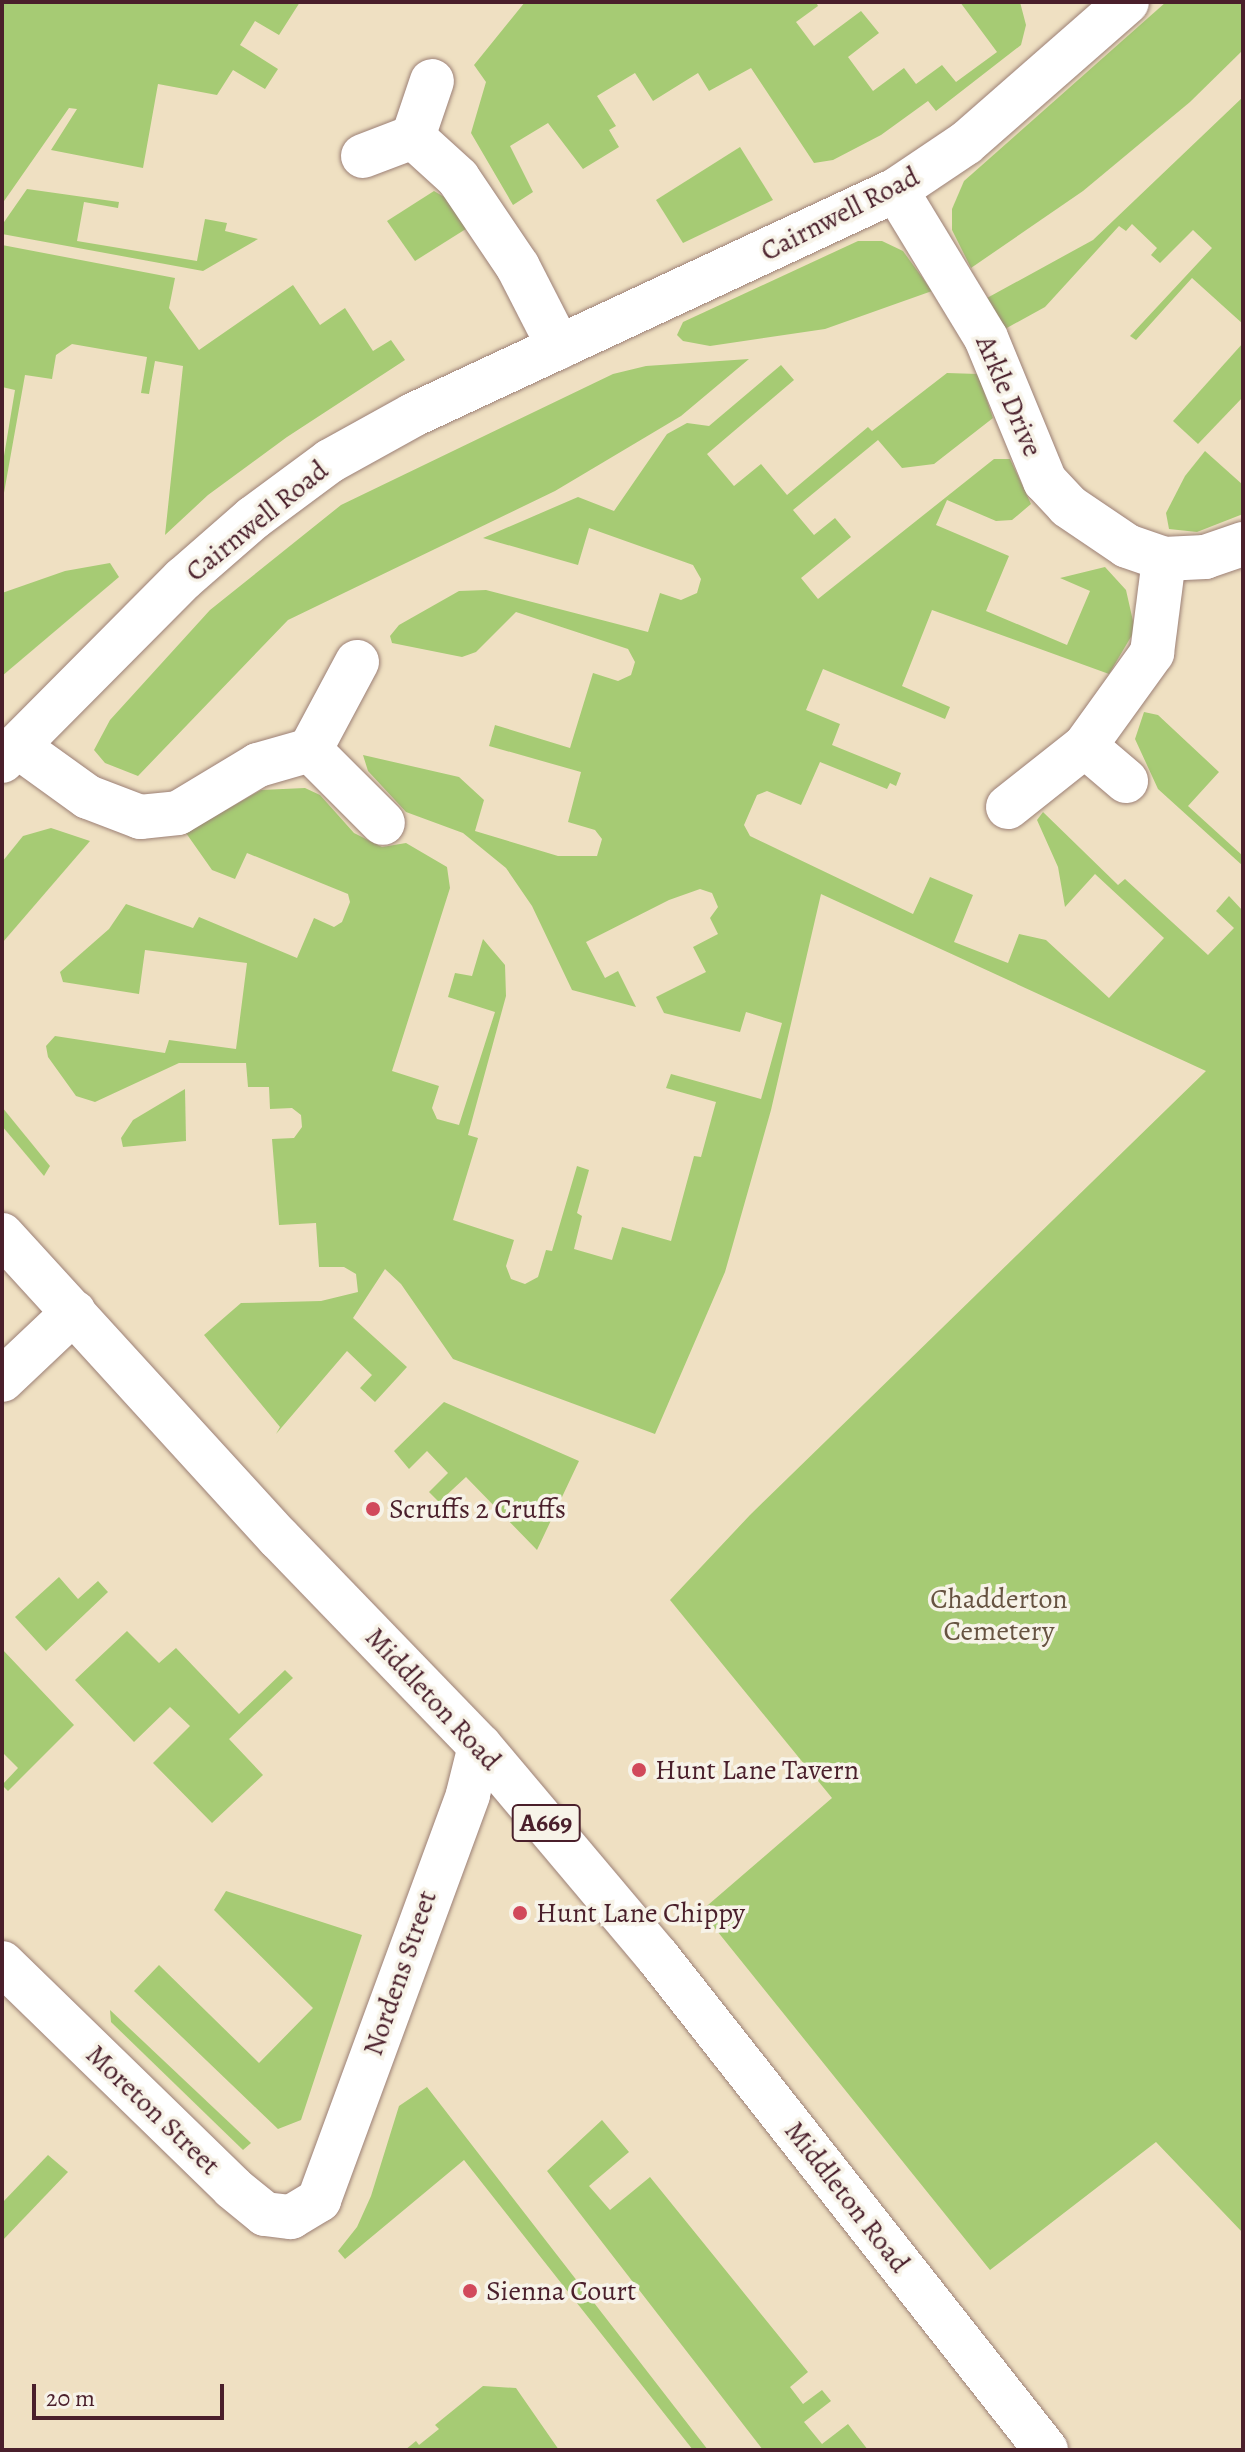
<!DOCTYPE html>
<style>
body{margin:0}
#map{position:relative;width:1245px;height:2452px;overflow:hidden;background:#efe0c2;font-family:Alegreya,serif}
div>[style]{position:absolute}
.green>*{inset:0;background:#a6cb74}
.roads{filter:drop-shadow(0 0 2px #9c8076) drop-shadow(0 0 2px #9c8076)}
.street>*{height:44px;margin:-22px;padding:0 22px;transform-origin:22px;border-radius:22px;background:#fff}
.secondary>*{height:44px;margin:-22px;padding:0 22px;transform-origin:22px;border-radius:22px;background:#fff}
.primary>*{height:44px;margin:-22px;padding:0 22px;transform-origin:22px;border-radius:22px;background:#fff}
.dots>*{width:22px;height:22px;translate:-50% -50%;box-sizing:border-box;border:4px solid #f7f3e8;border-radius:50%}
span{translate:-50% -50%;white-space:nowrap;text-align:center;line-height:1.15;-webkit-text-stroke:7px #f7f3e8;paint-order:stroke}
.shield-label span{padding:2px 6px;background:#f7f3e8;border:2px solid;border-radius:6px;-webkit-text-stroke-width:0}
.shield-label{font-size:26px;color:#4a1f2b;font-weight:700}
.street-label{font-size:28px;color:#4a1f2b}
.poi-label{font-size:28px;color:#4a1f2b}
.left{translate:0 -50%;text-align:left}
.park-label{font-size:28px;color:#665341}
.frame{position:absolute;inset:0;border:4px solid #4a1f2b;pointer-events:none}
.scale{position:absolute;left:32px;top:2384px;width:192px;height:36px;box-sizing:border-box;border:4px solid #4a1f2b;border-top:0;padding-left:10px;font-size:24px;line-height:28px;white-space:nowrap;color:#4a1f2b;-webkit-text-stroke:6px #f7f3e8;paint-order:stroke}
</style>
<div id="map">
<div class="green">
<div style="clip-path:polygon(2px 2px,300px 2px,279px 35px,255px 21px,240px 45px,278px 69px,265px 89px,233px 70px,217px 95px,158px 84px,143px 168px,51px 150px,77px 109px,69px 108px,2px 204px)"></div>
<div style="clip-path:polygon(525px 2px,816px 2px,818px 6px,796px 22px,814px 46px,861px 11px,879px 33px,848px 57px,873px 91px,904px 68px,916px 84px,942px 65px,956px 82px,997px 52px,960px 2px,1020px 2px,1026px 25px,1021px 45px,936px 111px,928px 101px,881px 135px,833px 160px,814px 163px,751px 68px,709px 91px,698px 73px,653px 101px,635px 73px,597px 96px,616px 126px,609px 130px,619px 147px,583px 169px,548px 123px,510px 146px,533px 192px,513px 205px,471px 133px,486px 82px,474px 65px)"></div>
<div style="clip-path:polygon(1166px 2px,1243px 2px,1243px 50px,1190px 102px,1083px 191px,971px 268px,952px 230px,952px 209px,964px 181px)"></div>
<div style="clip-path:polygon(1243px 97px,1243px 324px,1192px 278px,1136px 340px,1130px 336px,1212px 248px,1193px 230px,1160px 263px,1151px 255px,1157px 248px,1132px 224px,1126px 231px,1119px 226px,1045px 307px,1005px 329px,987px 298px,1093px 240px)"></div>
<div style="clip-path:polygon(740px 147px,773px 200px,683px 243px,656px 200px)"></div>
<div style="clip-path:polygon(27px 189px,119px 202px,118px 208px,84px 202px,77px 241px,197px 261px,205px 219px,227px 223px,225px 231px,258px 239px,203px 271px,2px 234px,2px 225px)"></div>
<div style="clip-path:polygon(434px 191px,451px 201px,469px 227px,415px 261px,387px 221px)"></div>
<div style="clip-path:polygon(858px 241px,882px 241px,903px 251px,932px 291px,825px 329px,710px 346px,683px 341px,677px 335px,683px 322px)"></div>
<div style="clip-path:polygon(2px 245px,175px 278px,169px 308px,199px 350px,293px 285px,320px 325px,345px 308px,373px 351px,391px 340px,405px 360px,287px 437px,208px 495px,165px 535px,183px 366px,155px 361px,149px 394px,141px 393px,147px 357px,72px 344px,56px 355px,52px 379px,25px 375px,2px 504px,2px 468px,15px 390px,2px 387px)"></div>
<div style="clip-path:polygon(1243px 343px,1243px 397px,1198px 444px,1173px 421px)"></div>
<div style="clip-path:polygon(749px 359px,681px 416px,555px 491px,288px 620px,138px 776px,105px 763px,94px 750px,110px 720px,210px 610px,341px 505px,613px 374px,646px 366px)"></div>
<div style="clip-path:polygon(781px 365px,794px 380px,707px 454px,734px 486px,761px 464px,787px 495px,868px 427px,872px 431px,947px 373px,978px 374px,993px 418px,934px 464px,902px 468px,878px 440px,793px 510px,814px 535px,835px 518px,851px 537px,801px 578px,818px 599px,994px 459px,1010px 459px,1031px 504px,1012px 520px,996px 521px,947px 500px,936px 525px,1009px 556px,986px 611px,1067px 645px,1090px 591px,1060px 578px,1105px 567px,1126px 590px,1135px 630px,1109px 674px,932px 610px,902px 686px,950px 707px,945px 719px,823px 669px,806px 710px,840px 724px,832px 745px,901px 773px,896px 786px,890px 783px,887px 789px,820px 762px,801px 805px,767px 791px,757px 795px,744px 825px,750px 836px,913px 914px,930px 877px,973px 895px,954px 942px,1008px 963px,1019px 934px,1046px 940px,1109px 998px,1164px 938px,1095px 874px,1065px 907px,1058px 867px,1037px 820px,1043px 812px,1118px 885px,1125px 879px,1208px 955px,1234px 928px,1216px 911px,1229px 896px,1243px 911px,1243px 2233px,1156px 2142px,990px 2270px,701px 1911px,832px 1798px,670px 1600px,750px 1515px,1206px 1071px,821px 894px,771px 1110px,725px 1272px,655px 1434px,453px 1359px,401px 1284px,385px 1269px,353px 1318px,407px 1367px,375px 1402px,360px 1388px,372px 1375px,347px 1351px,276px 1434px,280px 1427px,204px 1335px,241px 1303px,321px 1301px,358px 1292px,356px 1274px,344px 1267px,319px 1267px,316px 1223px,279px 1225px,272px 1139px,294px 1138px,302px 1127px,301px 1115px,292px 1108px,270px 1109px,269px 1087px,248px 1087px,246px 1063px,179px 1063px,95px 1102px,76px 1096px,48px 1057px,46px 1046px,55px 1036px,165px 1053px,169px 1040px,236px 1049px,247px 963px,145px 950px,139px 994px,63px 982px,60px 972px,109px 929px,126px 904px,193px 928px,199px 917px,297px 958px,314px 918px,334px 927px,342px 922px,350px 902px,348px 894px,247px 853px,235px 879px,212px 870px,186px 833px,261px 790px,305px 788px,320px 795px,354px 833px,382px 847px,406px 843px,447px 867px,450px 888px,392px 1071px,439px 1086px,432px 1108px,437px 1119px,459px 1125px,495px 1012px,448px 997px,455px 973px,472px 976px,483px 939px,505px 965px,506px 996px,468px 1135px,478px 1138px,453px 1220px,514px 1240px,506px 1266px,511px 1279px,525px 1284px,538px 1277px,546px 1250px,552px 1251px,577px 1166px,589px 1170px,577px 1213px,582px 1216px,574px 1249px,612px 1260px,622px 1227px,671px 1241px,694px 1156px,701px 1157px,716px 1102px,666px 1088px,671px 1074px,761px 1099px,782px 1023px,746px 1012px,740px 1032px,664px 1013px,656px 997px,706px 972px,693px 947px,718px 934px,710px 918px,718px 907px,712px 893px,700px 889px,669px 900px,586px 942px,605px 978px,618px 971px,636px 1007px,572px 990px,532px 906px,506px 868px,463px 833px,406px 812px,368px 771px,363px 755px,459px 777px,484px 800px,475px 831px,558px 856px,597px 856px,602px 839px,595px 830px,568px 822px,581px 772px,489px 746px,495px 725px,570px 748px,593px 673px,618px 681px,631px 675px,635px 662px,628px 649px,516px 612px,476px 652px,462px 657px,392px 643px,390px 636px,399px 625px,459px 591px,486px 590px,648px 632px,660px 593px,681px 600px,697px 593px,701px 579px,693px 565px,589px 528px,578px 565px,483px 538px,578px 497px,614px 511px,667px 434px,687px 423px,709px 426px)"></div>
<div style="clip-path:polygon(1205px 451px,1243px 485px,1243px 514px,1197px 532px,1169px 529px,1166px 513px,1185px 476px)"></div>
<div style="clip-path:polygon(110px 563px,119px 577px,2px 676px,2px 593px,65px 571px)"></div>
<div style="clip-path:polygon(1144px 712px,1158px 715px,1219px 772px,1188px 806px,1243px 856px,1243px 866px,1158px 789px,1135px 739px)"></div>
<div style="clip-path:polygon(51px 828px,90px 841px,3px 942px,2px 862px,23px 836px)"></div>
<div style="clip-path:polygon(185px 1089px,186px 1141px,123px 1147px,121px 1138px,133px 1120px)"></div>
<div style="clip-path:polygon(2px 1107px,50px 1166px,44px 1176px,2px 1126px)"></div>
<div style="clip-path:polygon(444px 1402px,579px 1461px,537px 1550px,466px 1477px,439px 1502px,429px 1492px,448px 1473px,427px 1451px,409px 1469px,394px 1451px)"></div>
<div style="clip-path:polygon(59px 1577px,78px 1599px,98px 1581px,108px 1592px,46px 1651px,15px 1617px)"></div>
<div style="clip-path:polygon(127px 1631px,159px 1663px,176px 1648px,239px 1714px,285px 1670px,293px 1678px,229px 1739px,263px 1775px,212px 1823px,153px 1763px,190px 1726px,170px 1707px,134px 1742px,75px 1680px)"></div>
<div style="clip-path:polygon(2px 1649px,74px 1725px,8px 1791px,2px 1785px,18px 1768px,2px 1752px)"></div>
<div style="clip-path:polygon(226px 1891px,362px 1935px,301px 2120px,278px 2129px,134px 1991px,159px 1965px,259px 2063px,313px 2008px,214px 1910px)"></div>
<div style="clip-path:polygon(110px 2010px,251px 2143px,243px 2150px,111px 2022px)"></div>
<div style="clip-path:polygon(427px 2087px,708px 2450px,693px 2450px,464px 2160px,345px 2259px,338px 2251px,357px 2227px,371px 2196px,399px 2106px)"></div>
<div style="clip-path:polygon(602px 2120px,629px 2152px,589px 2186px,610px 2210px,650px 2177px,808px 2372px,790px 2387px,803px 2404px,822px 2390px,831px 2401px,804px 2422px,822px 2444px,848px 2424px,868px 2450px,763px 2450px,547px 2171px)"></div>
<div style="clip-path:polygon(48px 2155px,68px 2172px,2px 2241px,2px 2203px)"></div>
<div style="clip-path:polygon(483px 2386px,516px 2388px,559px 2450px,405px 2450px,416px 2441px,419px 2445px,439px 2429px,435px 2425px)"></div>
</div>
<div class="roads">
<div class="street">
<div style="left:413px;top:137px;width:61px;rotate:42.3deg"></div>
<div style="left:458px;top:178px;width:107px;rotate:56deg"></div>
<div style="left:518px;top:267px;width:90px;rotate:62.9deg"></div>
<div style="left:363px;top:156px;width:53px;rotate:-20.8deg"></div>
<div style="left:413px;top:137px;width:59px;rotate:-71.3deg"></div>
<div style="left:896px;top:190px;width:173px;rotate:58.7deg"></div>
<div style="left:986px;top:338px;width:155px;rotate:67.6deg"></div>
<div style="left:1045px;top:481px;width:34px;rotate:47deg"></div>
<div style="left:1068px;top:506px;width:71px;rotate:34.1deg"></div>
<div style="left:1127px;top:546px;width:39px;rotate:19deg"></div>
<div style="left:1164px;top:559px;width:41px;rotate:-2.8deg"></div>
<div style="left:1205px;top:557px;width:40px;rotate:-18.9deg"></div>
<div style="left:357px;top:662px;width:100px;rotate:118.1deg"></div>
<div style="left:310px;top:750px;width:103px;rotate:45deg"></div>
<div style="left:17px;top:746px;width:87px;rotate:35.7deg"></div>
<div style="left:88px;top:797px;width:56px;rotate:21deg"></div>
<div style="left:140px;top:817px;width:38px;rotate:-6deg"></div>
<div style="left:178px;top:813px;width:93px;rotate:-31deg"></div>
<div style="left:258px;top:765px;width:54px;rotate:-16.1deg"></div>
<div style="left:1085px;top:746px;width:54px;rotate:40.5deg"></div>
<div style="left:2px;top:761px;width:257px;rotate:-45.2deg"></div>
<div style="left:183px;top:579px;width:93px;rotate:-41.1deg"></div>
<div style="left:253px;top:518px;width:96px;rotate:-36.5deg"></div>
<div style="left:330px;top:461px;width:95px;rotate:-29deg"></div>
<div style="left:413px;top:415px;width:533px;rotate:-24.98deg"></div>
<div style="left:896px;top:190px;width:84px;rotate:-33.9deg"></div>
<div style="left:966px;top:143px;width:214px;rotate:-41.2deg"></div>
<div style="left:1008px;top:807px;width:98px;rotate:-38.4deg"></div>
<div style="left:1085px;top:746px;width:115px;rotate:-54.2deg"></div>
<div style="left:1152px;top:653px;width:95px;rotate:-82.7deg"></div>
<div style="left:2px;top:1963px;width:322px;rotate:44.2deg"></div>
<div style="left:233px;top:2188px;width:41px;rotate:39.1deg"></div>
<div style="left:265px;top:2214px;width:26px;rotate:7deg"></div>
<div style="left:291px;top:2217px;width:33px;rotate:-31deg"></div>
<div style="left:319px;top:2200px;width:432px;rotate:-69.8deg"></div>
<div style="left:468px;top:1794px;width:49px;rotate:-76deg"></div>
</div>
<div class="secondary">
<div style="left:2px;top:1380px;width:99px;rotate:-43.4deg"></div>
</div>
<div class="primary">
<div style="left:2px;top:1235px;width:411px;rotate:47.6deg"></div>
<div style="left:279px;top:1538px;width:289px;rotate:46deg"></div>
<div style="left:480px;top:1746px;width:275px;rotate:49.9deg"></div>
<div style="left:657px;top:1956px;width:629px;rotate:51.78deg"></div>
</div>
</div>
<div class="dots">
<div style="left:373px;top:1509px;background:#d1495b"></div>
<div style="left:639px;top:1770px;background:#d1495b"></div>
<div style="left:520px;top:1913px;background:#d1495b"></div>
<div style="left:470px;top:2291px;background:#d1495b"></div>
</div>
<div class="shield-label">
<span style="left:546px;top:1823px">A669</span>
</div>
<div class="street-label">
<span style="left:840px;top:214px;rotate:-27deg">Cairnwell Road</span>
<span style="left:1009px;top:396px;rotate:67deg">Arkle Drive</span>
<span style="left:257px;top:521px;rotate:-39deg">Cairnwell Road</span>
<span style="left:433px;top:1699px;rotate:47deg">Middleton Road</span>
<span style="left:400px;top:1973px;rotate:-71deg">Nordens Street</span>
<span style="left:153px;top:2110px;rotate:44deg">Moreton Street</span>
<span style="left:847px;top:2197px;rotate:52deg">Middleton Road</span>
</div>
<div class="poi-label">
<span class="left" style="left:389px;top:1509px">Scruffs 2 Cruffs</span>
<span class="left" style="left:655px;top:1770px">Hunt Lane Tavern</span>
<span class="left" style="left:536px;top:1913px">Hunt Lane Chippy</span>
<span class="left" style="left:486px;top:2291px">Sienna Court</span>
</div>
<div class="park-label">
<span style="left:999px;top:1615px">Chadderton<br>Cemetery</span>
</div>
<div class="frame"></div>
<div class="scale">20 m</div>
</div>
